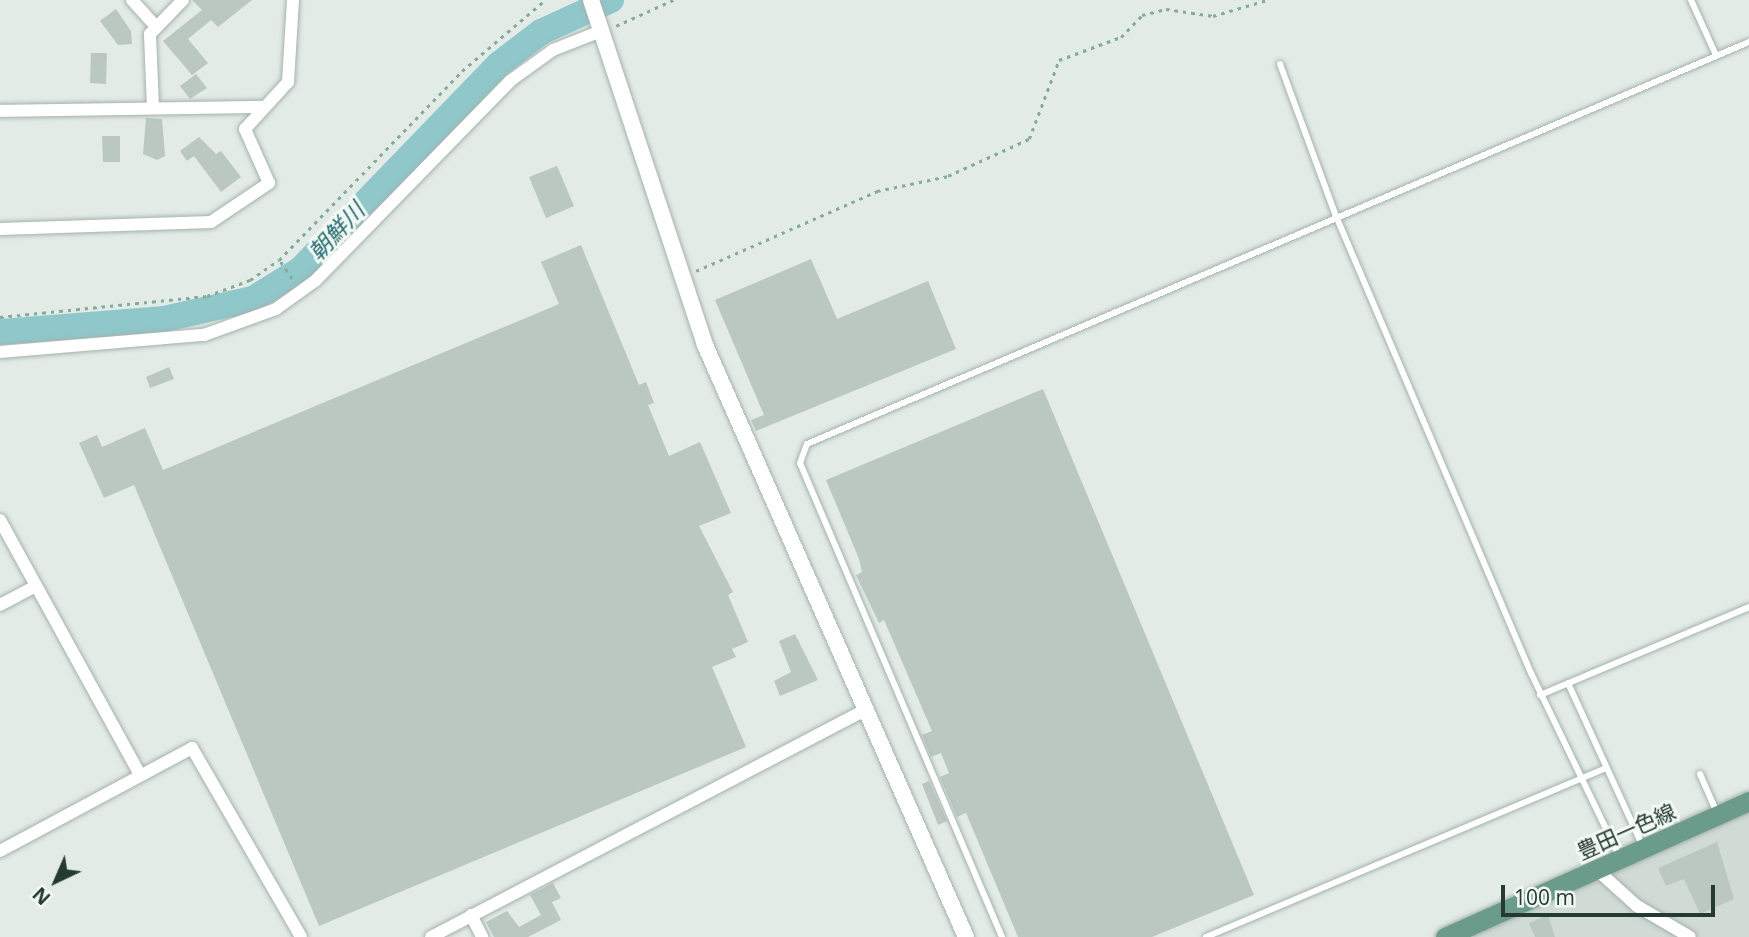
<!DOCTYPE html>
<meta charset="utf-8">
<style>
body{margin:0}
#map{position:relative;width:1749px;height:937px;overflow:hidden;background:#e2ebe6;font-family:"Open Sans","Noto Sans JP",sans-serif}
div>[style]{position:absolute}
.built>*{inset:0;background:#d0dbd5}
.river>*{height:26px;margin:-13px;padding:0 13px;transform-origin:13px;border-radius:13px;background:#8fc7cb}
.building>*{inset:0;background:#bbc8c2}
.path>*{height:2.5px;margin-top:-1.25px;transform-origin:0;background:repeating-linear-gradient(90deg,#85ab9c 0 3.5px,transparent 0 8.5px)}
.roads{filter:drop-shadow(0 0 2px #a5b2ac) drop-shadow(0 0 2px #a5b2ac)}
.service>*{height:6px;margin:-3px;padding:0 3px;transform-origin:3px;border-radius:3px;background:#fff}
.minor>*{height:12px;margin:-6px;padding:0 6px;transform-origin:6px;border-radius:6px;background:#fff}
.tertiary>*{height:16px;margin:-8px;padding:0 8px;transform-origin:8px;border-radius:8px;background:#fff}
.primary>*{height:19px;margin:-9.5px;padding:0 9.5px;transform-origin:9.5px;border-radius:9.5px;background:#6b9c8b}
span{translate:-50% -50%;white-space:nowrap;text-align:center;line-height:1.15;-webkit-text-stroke:6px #f2f8f4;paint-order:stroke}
.street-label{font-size:21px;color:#243a32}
.water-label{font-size:23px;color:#246b70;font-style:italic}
.north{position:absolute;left:21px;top:846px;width:70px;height:70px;-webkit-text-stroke:5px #f2f8f4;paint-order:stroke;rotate:224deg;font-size:19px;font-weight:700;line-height:28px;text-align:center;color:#243a32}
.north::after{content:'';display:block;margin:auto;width:24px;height:32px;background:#243a32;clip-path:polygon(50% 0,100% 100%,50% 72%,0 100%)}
.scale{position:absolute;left:1501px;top:885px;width:214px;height:32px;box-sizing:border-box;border:4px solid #243a32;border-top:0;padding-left:9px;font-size:21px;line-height:24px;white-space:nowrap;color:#243a32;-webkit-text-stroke:5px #f2f8f4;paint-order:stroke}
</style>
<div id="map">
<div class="built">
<div style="clip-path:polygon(1749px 810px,1749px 937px,1464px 937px)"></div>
</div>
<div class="river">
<div style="left:0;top:332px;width:165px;rotate:-4.5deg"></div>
<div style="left:164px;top:319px;width:91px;rotate:-12.7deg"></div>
<div style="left:253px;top:299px;width:55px;rotate:-31.7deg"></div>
<div style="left:300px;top:270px;width:286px;rotate:-46deg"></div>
<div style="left:499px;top:64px;width:53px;rotate:-37.3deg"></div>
<div style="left:541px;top:32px;width:77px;rotate:-24.6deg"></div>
</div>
<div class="building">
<div style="clip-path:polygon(192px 0,252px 0,218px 27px,211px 20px,188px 39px,208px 63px,192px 75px,163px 41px,202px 10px)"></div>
<div style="clip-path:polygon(116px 9px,131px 31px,132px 44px,118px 45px,100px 21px)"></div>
<div style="clip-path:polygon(91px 53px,107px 53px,106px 84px,90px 83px)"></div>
<div style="clip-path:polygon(196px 74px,207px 88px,190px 99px,180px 86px)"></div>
<div style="clip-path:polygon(146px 118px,162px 119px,165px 156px,157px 160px,143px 154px)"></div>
<div style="clip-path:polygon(102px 136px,120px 136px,120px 162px,103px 162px)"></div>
<div style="clip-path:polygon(199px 137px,216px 154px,221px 151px,241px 177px,221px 192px,194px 156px,187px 161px,180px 151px)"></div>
<div style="clip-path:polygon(557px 166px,574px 206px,546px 218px,529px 177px)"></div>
<div style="clip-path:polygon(581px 245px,639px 385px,646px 382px,654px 403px,648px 405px,669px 456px,700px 442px,731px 513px,699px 526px,733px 592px,728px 595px,748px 642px,732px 649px,736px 657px,712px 667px,746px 747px,319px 926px,134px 485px,104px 498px,79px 443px,97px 435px,102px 447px,145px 428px,163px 470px,559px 304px,541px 262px)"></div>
<div style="clip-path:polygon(811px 259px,837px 319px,928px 281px,956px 349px,756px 431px,751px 420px,764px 415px,715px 300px)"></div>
<div style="clip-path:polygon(169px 367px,174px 379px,150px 388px,146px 377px)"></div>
<div style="clip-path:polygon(1043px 389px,1254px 895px,1152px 937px,1018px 937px,966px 813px,957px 817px,940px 777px,949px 773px,941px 753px,931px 757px,922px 735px,932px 731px,884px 620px,879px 623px,856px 575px,862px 572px,859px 559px,826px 480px)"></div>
<div style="clip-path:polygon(795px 634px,818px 680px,780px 696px,774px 681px,791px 672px,779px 641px)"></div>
<div style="clip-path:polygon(929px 781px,947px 821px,938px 825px,922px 784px)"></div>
<div style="clip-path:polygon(1717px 842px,1734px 899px,1700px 914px,1684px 879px,1666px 886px,1658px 868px)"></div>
<div style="clip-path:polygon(553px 883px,561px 898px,552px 902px,561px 920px,528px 937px,494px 937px,486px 922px,507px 911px,519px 927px,541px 915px,530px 895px)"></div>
<div style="clip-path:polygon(1548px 915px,1555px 937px,1535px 937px,1529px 923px)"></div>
</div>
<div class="path">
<div style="left:616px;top:26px;width:63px;rotate:-24.5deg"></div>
<div style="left:696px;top:271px;width:198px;rotate:-23.8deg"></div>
<div style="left:877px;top:191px;width:73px;rotate:-11.9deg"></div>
<div style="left:948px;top:176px;width:89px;rotate:-24.6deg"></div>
<div style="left:1029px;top:139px;width:85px;rotate:-69.2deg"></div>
<div style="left:1059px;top:60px;width:66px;rotate:-20.4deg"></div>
<div style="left:1121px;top:37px;width:30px;rotate:-46deg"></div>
<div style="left:1142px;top:15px;width:25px;rotate:-14deg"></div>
<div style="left:1166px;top:9px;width:48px;rotate:8.5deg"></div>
<div style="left:1213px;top:16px;width:56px;rotate:-16.5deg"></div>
<div style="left:292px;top:279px;width:23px;rotate:-124deg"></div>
<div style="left:279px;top:260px;width:263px;rotate:-45.9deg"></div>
<div style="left:462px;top:71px;width:109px;rotate:-40.5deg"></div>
<div style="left:0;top:317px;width:208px;rotate:-5.8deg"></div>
<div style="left:207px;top:296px;width:46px;rotate:-20.4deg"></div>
<div style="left:250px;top:280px;width:35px;rotate:-35deg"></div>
</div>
<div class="roads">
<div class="service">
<div style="left:1691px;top:0;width:60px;rotate:65.6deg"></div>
<div style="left:1280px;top:64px;width:162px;rotate:69.8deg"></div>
<div style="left:1336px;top:216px;width:497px;rotate:66.9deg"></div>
<div style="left:1531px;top:673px;width:203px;rotate:64.3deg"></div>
<div style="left:1568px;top:683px;width:180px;rotate:65.4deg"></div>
<div style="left:1540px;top:695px;width:227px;rotate:-22.8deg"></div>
<div style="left:1700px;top:774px;width:43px;rotate:66.4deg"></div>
<div style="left:1002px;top:937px;width:515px;rotate:-113.08deg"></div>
<div style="left:800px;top:463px;width:20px;rotate:-70deg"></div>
<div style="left:807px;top:444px;width:1024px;rotate:-23.11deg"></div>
<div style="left:1206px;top:937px;width:435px;rotate:-22.9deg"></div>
</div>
<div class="minor">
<div style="left:132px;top:0;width:36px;rotate:48deg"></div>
<div style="left:153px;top:107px;width:73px;rotate:-92.4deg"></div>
<div style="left:150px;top:34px;width:47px;rotate:-45.9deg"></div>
<div style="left:0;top:111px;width:263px;rotate:-0.9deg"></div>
<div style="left:0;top:229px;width:211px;rotate:-1.9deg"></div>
<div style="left:211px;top:222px;width:70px;rotate:-33.9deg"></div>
<div style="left:269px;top:183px;width:59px;rotate:-114deg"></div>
<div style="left:245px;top:129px;width:64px;rotate:-47.5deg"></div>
<div style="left:288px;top:82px;width:82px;rotate:-86.5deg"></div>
<div style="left:0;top:352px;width:205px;rotate:-4.8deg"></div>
<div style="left:204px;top:335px;width:77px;rotate:-19.9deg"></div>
<div style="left:276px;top:309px;width:49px;rotate:-35.9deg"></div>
<div style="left:316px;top:280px;width:278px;rotate:-45.7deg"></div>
<div style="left:510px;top:81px;width:53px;rotate:-35.8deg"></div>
<div style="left:553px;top:50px;width:52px;rotate:-21.6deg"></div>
<div style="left:0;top:520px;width:291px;rotate:61.2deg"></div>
<div style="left:0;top:605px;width:40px;rotate:-28deg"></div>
<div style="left:0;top:851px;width:218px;rotate:-28.2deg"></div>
<div style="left:192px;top:748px;width:218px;rotate:60deg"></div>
<div style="left:1596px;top:869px;width:55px;rotate:42.1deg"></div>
<div style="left:1637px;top:906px;width:61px;rotate:30.3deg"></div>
<div style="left:471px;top:915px;width:25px;rotate:63deg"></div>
<div style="left:431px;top:937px;width:488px;rotate:-27.6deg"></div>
</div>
<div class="tertiary">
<div style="left:591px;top:0;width:363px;rotate:71.7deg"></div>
<div style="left:705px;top:345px;width:647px;rotate:66.21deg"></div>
</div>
<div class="primary">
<div style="left:1445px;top:937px;width:333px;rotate:-24.1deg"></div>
</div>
</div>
<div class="street-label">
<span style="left:1626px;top:831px;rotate:-24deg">豊田一色線</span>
</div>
<div class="water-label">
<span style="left:336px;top:231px;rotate:-47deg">朝鮮川</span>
</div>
<div class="north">N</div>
<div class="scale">100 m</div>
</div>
